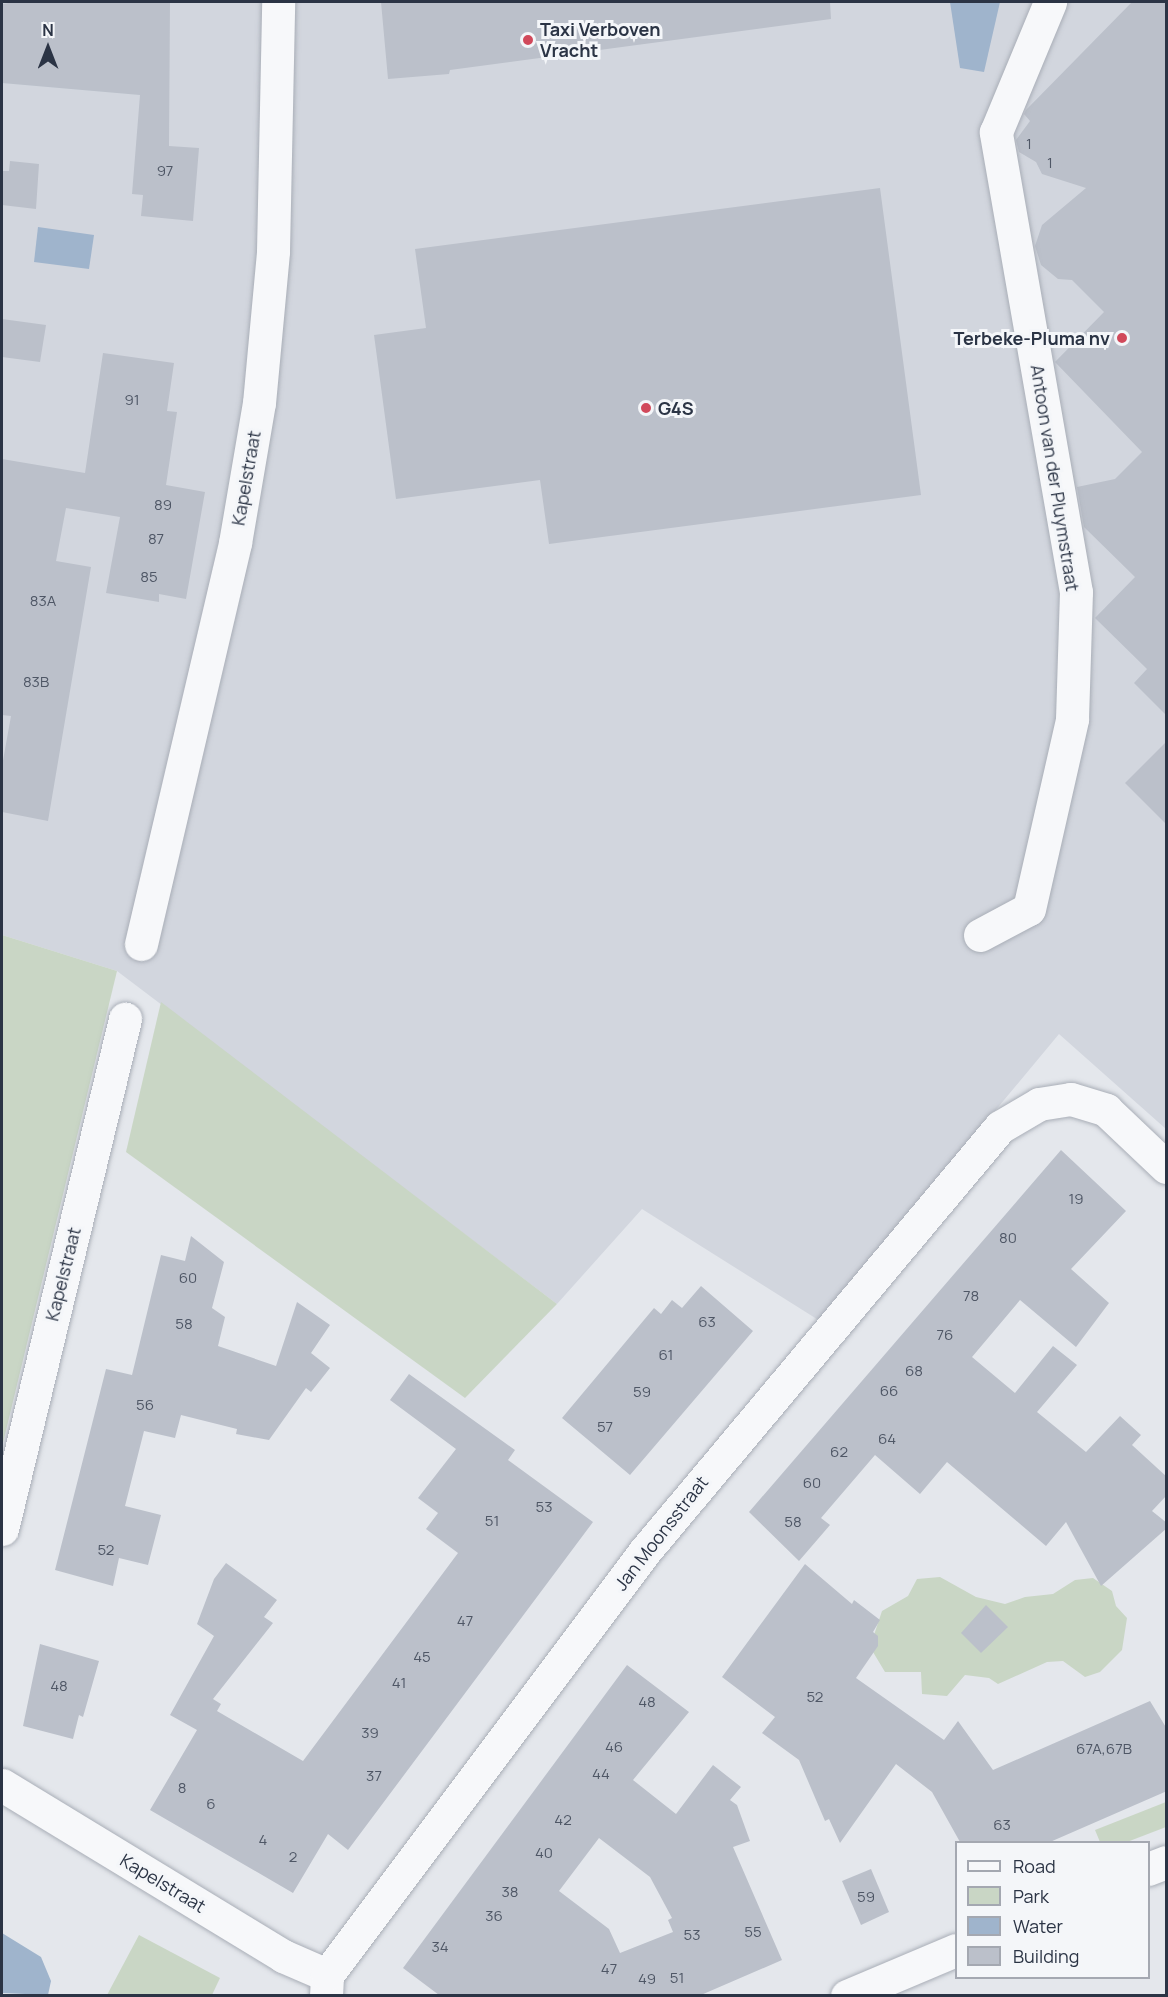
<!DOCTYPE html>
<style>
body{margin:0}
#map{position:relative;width:1168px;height:1997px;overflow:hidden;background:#e4e7ec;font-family:Manrope,sans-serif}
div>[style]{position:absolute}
.built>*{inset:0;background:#d2d6de}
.green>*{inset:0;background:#c9d6c5}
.water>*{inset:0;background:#9fb4cc}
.building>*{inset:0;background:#bbc0ca}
.roads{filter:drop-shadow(0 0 2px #a9aeb7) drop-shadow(0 0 2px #a9aeb7)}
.minor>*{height:33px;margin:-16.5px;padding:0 16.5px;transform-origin:16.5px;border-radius:16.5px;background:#f7f8fa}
.dots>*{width:16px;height:16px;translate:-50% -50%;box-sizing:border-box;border:3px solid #f4f6f9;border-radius:50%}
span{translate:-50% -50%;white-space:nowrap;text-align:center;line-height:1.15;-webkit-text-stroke:6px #f4f6f9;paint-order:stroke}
.number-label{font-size:15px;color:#4f5766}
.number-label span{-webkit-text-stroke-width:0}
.poi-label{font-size:18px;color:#2b3445;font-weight:700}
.left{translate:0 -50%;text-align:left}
.right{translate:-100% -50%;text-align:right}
.street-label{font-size:18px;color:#2b3445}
.frame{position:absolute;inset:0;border:3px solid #2b3445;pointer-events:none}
.legend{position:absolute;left:955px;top:1841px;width:195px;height:138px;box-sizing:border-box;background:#f4f6f9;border:2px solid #a4a8b1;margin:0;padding:8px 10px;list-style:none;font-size:18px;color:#2b3445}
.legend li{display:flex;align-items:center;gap:12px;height:30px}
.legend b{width:30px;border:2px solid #a4a8b1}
.north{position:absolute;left:18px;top:18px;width:60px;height:60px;-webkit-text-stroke:4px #f4f6f9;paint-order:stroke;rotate:0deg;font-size:16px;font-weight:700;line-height:24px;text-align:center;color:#2b3445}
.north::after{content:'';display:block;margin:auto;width:21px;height:27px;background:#2b3445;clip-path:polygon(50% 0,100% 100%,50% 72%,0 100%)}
</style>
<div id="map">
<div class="built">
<div style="clip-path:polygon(2px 2px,1166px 2px,1166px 1129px,1059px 1034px,820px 1321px,642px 1209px,557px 1304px,117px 971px,2px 935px)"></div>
</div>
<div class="green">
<div style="clip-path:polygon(2px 935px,117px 971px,2px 1447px)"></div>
<div style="clip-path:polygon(161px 1002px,557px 1304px,465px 1398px,126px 1152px)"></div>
<div style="clip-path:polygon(940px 1577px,976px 1597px,1005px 1604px,1025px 1597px,1053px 1594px,1075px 1580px,1093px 1578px,1112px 1591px,1116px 1606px,1127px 1618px,1122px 1650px,1100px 1672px,1085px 1677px,1063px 1661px,1047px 1662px,998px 1684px,989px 1678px,965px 1675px,947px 1696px,922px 1694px,921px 1672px,885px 1672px,870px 1647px,882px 1611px,908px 1596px,917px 1579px)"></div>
<div style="clip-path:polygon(1166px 1802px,1166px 1827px,1127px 1842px,1100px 1842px,1095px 1830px)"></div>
<div style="clip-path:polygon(139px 1935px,220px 1978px,212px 1995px,107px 1995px)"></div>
</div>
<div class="water">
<div style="clip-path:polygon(950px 2px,1000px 2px,984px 72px,960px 68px)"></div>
<div style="clip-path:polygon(38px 227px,94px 235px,89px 269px,34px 262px)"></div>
<div style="clip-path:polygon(2px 1933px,41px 1957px,51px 1981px,48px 1995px,2px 1993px)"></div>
</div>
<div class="building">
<div style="clip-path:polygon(15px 2px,170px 2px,169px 146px,199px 148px,193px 221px,141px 216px,143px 195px,132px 194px,140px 95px,2px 83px,2px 4px)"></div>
<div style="clip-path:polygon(381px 2px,830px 2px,831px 19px,450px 70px,449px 74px,388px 79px)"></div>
<div style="clip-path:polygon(1132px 2px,1167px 2px,1167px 716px,1134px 683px,1147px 669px,1095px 618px,1135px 577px,1084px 527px,1077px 487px,1115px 479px,1142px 452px,1055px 362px,1104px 312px,1072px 280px,1058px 279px,1041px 265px,1035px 246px,1042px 225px,1086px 188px,1042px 174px,1036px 162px,1019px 152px,1016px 140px,1030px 121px,1024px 114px,1026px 110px)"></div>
<div style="clip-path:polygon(10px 161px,39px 164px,36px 209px,2px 205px,2px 171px,9px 171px)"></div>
<div style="clip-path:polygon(880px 188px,921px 495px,549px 544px,540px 480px,396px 499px,374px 335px,426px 328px,415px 249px)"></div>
<div style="clip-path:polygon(2px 319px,46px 325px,40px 362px,2px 357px)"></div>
<div style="clip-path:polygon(103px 353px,174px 363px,167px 411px,177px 412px,166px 485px,205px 492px,186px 599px,159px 594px,159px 602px,106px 593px,120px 517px,66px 508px,56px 561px,91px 567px,48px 821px,2px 812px,2px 766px,11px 716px,2px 715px,2px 459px,85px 473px)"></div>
<div style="clip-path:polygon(1167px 741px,1167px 825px,1125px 783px)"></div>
<div style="clip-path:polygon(1061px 1150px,1126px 1211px,1071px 1269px,1109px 1303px,1076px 1347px,1020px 1300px,972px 1357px,1015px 1393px,1053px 1346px,1077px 1365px,1037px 1412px,1086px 1452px,1120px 1416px,1141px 1435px,1132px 1445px,1167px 1477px,1167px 1495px,1152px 1511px,1167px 1523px,1167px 1528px,1101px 1586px,1066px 1522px,1046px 1546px,947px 1462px,920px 1494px,875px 1455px,821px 1518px,830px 1525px,799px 1561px,749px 1512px)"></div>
<div style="clip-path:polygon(191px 1236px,224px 1262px,212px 1308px,225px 1317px,218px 1346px,276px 1366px,297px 1302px,330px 1325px,311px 1353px,330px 1368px,311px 1392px,306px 1388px,269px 1440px,236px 1434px,237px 1429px,181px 1415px,175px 1438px,144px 1431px,125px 1506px,161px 1515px,148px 1565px,119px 1558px,113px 1586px,55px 1570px,106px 1369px,132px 1375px,161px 1255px,185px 1261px)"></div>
<div style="clip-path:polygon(701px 1286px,753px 1331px,630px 1475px,562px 1418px,654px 1308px,661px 1314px,672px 1300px,682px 1308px)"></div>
<div style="clip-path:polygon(409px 1374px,515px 1450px,508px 1460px,593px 1522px,348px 1850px,328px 1834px,293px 1893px,150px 1810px,197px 1730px,170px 1715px,214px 1636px,197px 1624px,214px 1579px,226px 1563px,277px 1600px,264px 1617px,273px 1623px,213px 1699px,221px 1704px,217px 1711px,303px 1761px,458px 1553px,426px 1529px,438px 1513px,418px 1498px,456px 1449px,390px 1400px)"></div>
<div style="clip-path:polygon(805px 1564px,852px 1604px,854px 1600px,880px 1620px,873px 1632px,878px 1636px,878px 1646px,856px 1678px,944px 1740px,958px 1721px,993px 1770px,1150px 1701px,1167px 1729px,1167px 1791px,1050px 1842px,960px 1842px,932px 1792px,896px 1764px,840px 1843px,829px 1819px,825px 1821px,799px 1760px,762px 1733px,775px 1717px,722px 1677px)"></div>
<div style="clip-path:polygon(986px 1605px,1008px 1627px,981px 1653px,961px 1633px)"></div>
<div style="clip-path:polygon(40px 1644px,99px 1661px,83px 1717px,79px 1715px,73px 1739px,23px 1726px)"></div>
<div style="clip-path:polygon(evenodd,627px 1665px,689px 1712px,633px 1780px,676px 1814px,713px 1765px,741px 1787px,730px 1800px,737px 1805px,750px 1841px,733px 1847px,782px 1960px,701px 1995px,439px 1995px,403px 1968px,627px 1665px,599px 1838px,650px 1877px,672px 1918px,668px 1920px,673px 1932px,620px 1953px,609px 1929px,559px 1891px,599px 1838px)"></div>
<div style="clip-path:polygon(871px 1869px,889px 1912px,861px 1925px,842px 1881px)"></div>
</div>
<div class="roads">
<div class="minor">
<div style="left:980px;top:935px;width:55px;rotate:-28deg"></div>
<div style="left:1029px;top:909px;width:195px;rotate:-77.2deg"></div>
<div style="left:1072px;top:719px;width:127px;rotate:-88.2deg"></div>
<div style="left:1076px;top:592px;width:467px;rotate:-99.9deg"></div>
<div style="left:996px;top:132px;width:141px;rotate:-67.4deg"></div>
<div style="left:141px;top:944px;width:412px;rotate:-76.8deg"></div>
<div style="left:235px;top:543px;width:142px;rotate:-80.3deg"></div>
<div style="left:259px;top:403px;width:153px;rotate:-84.7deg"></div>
<div style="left:273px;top:251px;width:249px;rotate:-88.8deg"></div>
<div style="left:2px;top:1529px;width:525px;rotate:-76.44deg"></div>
<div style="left:2px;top:1785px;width:329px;rotate:31.3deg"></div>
<div style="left:283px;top:1956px;width:48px;rotate:23.4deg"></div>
<div style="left:1148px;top:1869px;width:19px;rotate:-21deg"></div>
<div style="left:326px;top:1996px;width:21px;rotate:-87deg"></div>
<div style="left:327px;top:1975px;width:530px;rotate:-53.13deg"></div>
<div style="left:645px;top:1551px;width:553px;rotate:-50.06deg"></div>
<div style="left:1000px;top:1127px;width:45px;rotate:-30.5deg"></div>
<div style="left:1039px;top:1104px;width:32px;rotate:-9deg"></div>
<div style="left:1071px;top:1099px;width:37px;rotate:17deg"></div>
<div style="left:1106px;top:1110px;width:83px;rotate:43.5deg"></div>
<div style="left:847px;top:1996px;width:118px;rotate:-22.9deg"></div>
</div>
</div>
<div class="dots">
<div style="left:528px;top:40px;background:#d1495b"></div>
<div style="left:1122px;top:338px;background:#d1495b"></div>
<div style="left:646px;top:408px;background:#d1495b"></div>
</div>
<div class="number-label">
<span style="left:1029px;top:144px">1</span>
<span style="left:1050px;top:163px">1</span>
<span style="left:165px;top:171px">97</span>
<span style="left:132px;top:400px">91</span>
<span style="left:163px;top:505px">89</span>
<span style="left:156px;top:539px">87</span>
<span style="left:149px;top:577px">85</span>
<span style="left:43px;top:601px">83A</span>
<span style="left:36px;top:682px">83B</span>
<span style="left:1076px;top:1199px">19</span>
<span style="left:1008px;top:1238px">80</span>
<span style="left:188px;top:1278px">60</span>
<span style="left:971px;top:1296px">78</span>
<span style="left:707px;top:1322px">63</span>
<span style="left:184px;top:1324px">58</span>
<span style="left:945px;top:1335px">76</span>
<span style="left:666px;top:1355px">61</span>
<span style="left:914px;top:1371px">68</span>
<span style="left:889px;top:1391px">66</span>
<span style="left:642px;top:1392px">59</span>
<span style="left:145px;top:1405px">56</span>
<span style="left:605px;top:1427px">57</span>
<span style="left:887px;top:1439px">64</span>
<span style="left:839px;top:1452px">62</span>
<span style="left:812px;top:1483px">60</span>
<span style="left:544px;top:1507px">53</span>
<span style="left:492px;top:1521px">51</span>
<span style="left:793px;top:1522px">58</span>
<span style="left:106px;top:1550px">52</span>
<span style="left:465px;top:1621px">47</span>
<span style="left:422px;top:1657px">45</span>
<span style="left:399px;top:1683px">41</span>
<span style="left:59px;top:1686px">48</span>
<span style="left:815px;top:1697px">52</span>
<span style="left:647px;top:1702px">48</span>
<span style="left:370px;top:1733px">39</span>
<span style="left:614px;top:1747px">46</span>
<span style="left:1104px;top:1749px">67A,67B</span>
<span style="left:601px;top:1774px">44</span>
<span style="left:374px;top:1776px">37</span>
<span style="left:182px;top:1788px">8</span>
<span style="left:211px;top:1804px">6</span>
<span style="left:563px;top:1820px">42</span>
<span style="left:1002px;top:1825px">63</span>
<span style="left:263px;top:1840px">4</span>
<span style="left:544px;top:1853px">40</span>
<span style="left:293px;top:1857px">2</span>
<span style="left:510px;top:1892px">38</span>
<span style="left:866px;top:1897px">59</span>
<span style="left:494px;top:1916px">36</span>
<span style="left:753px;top:1932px">55</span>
<span style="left:692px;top:1935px">53</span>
<span style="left:440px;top:1947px">34</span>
<span style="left:609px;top:1969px">47</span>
<span style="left:677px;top:1978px">51</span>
<span style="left:647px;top:1979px">49</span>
</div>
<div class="poi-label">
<span class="left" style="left:540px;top:40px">Taxi Verboven<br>Vracht</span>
<span class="right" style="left:1110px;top:338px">Terbeke-Pluma nv</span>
<span class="left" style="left:658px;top:408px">G4S</span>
</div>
<div class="street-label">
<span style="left:246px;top:478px;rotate:-80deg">Kapelstraat</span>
<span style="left:1055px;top:478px;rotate:81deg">Antoon van der Pluymstraat</span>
<span style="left:63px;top:1274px;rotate:-76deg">Kapelstraat</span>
<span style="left:661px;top:1533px;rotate:-52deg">Jan Moonsstraat</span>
<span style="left:163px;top:1883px;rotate:31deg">Kapelstraat</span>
</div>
<div class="frame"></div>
<ul class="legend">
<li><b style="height:8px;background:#f7f8fa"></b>Road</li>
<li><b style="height:16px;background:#c9d6c5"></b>Park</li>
<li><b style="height:16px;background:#9fb4cc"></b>Water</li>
<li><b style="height:16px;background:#bbc0ca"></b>Building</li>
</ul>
<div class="north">N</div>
</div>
